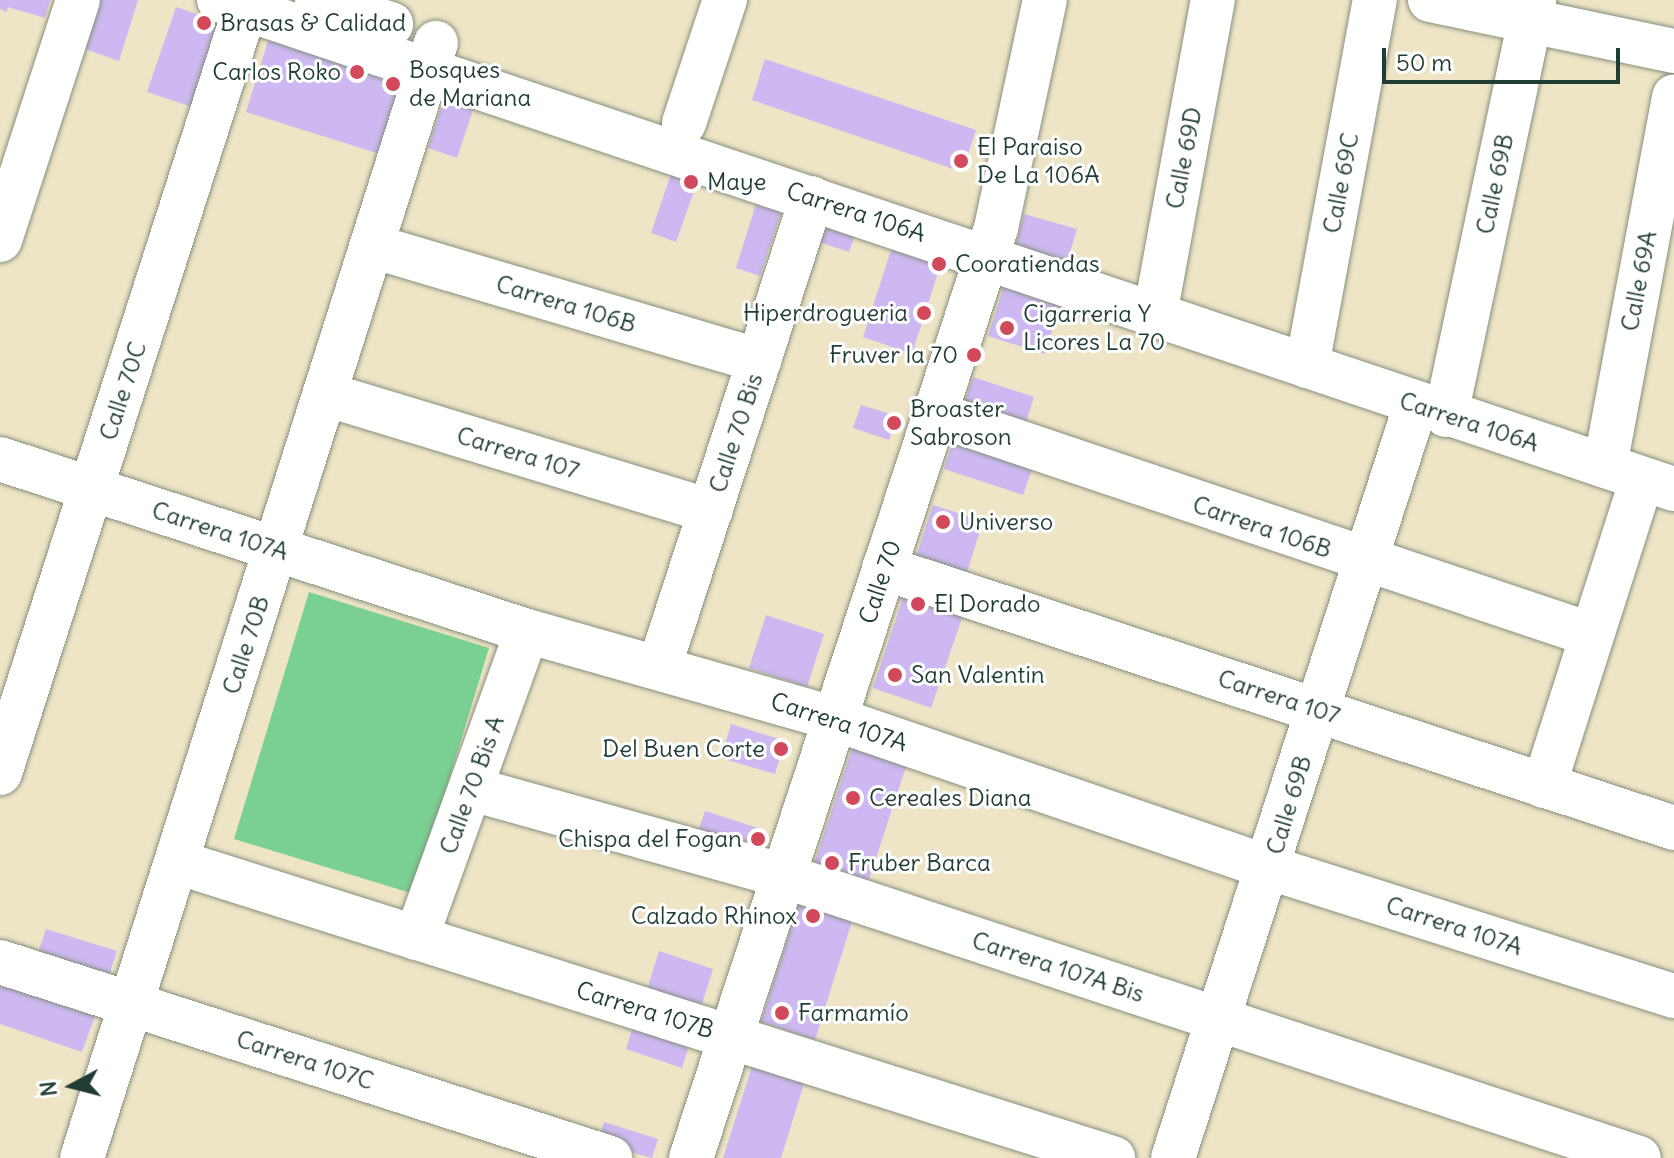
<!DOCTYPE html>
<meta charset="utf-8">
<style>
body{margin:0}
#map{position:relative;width:1674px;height:1158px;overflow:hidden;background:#eee4c6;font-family:Delius,sans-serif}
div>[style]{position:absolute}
.green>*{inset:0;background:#7acf93}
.building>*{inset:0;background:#cdb8f1}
.roads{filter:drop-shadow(0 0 2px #86907d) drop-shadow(0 0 2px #86907d)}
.minor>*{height:44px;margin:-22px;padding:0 22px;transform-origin:22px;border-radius:22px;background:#fff}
.dots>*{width:22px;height:22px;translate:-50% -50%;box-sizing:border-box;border:4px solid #fff;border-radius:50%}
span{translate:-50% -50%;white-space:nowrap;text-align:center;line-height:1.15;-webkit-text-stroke:6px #fff;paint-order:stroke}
.poi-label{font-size:24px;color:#1f3d34}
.left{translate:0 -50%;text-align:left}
.right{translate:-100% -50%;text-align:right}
.street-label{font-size:24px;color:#1f3d34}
.north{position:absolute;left:32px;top:1046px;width:80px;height:80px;-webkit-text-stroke:6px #fff;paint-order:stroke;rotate:263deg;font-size:22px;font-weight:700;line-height:32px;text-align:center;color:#1f3d34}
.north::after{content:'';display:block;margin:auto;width:28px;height:36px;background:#1f3d34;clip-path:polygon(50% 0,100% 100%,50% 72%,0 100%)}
.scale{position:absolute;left:1382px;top:48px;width:238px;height:36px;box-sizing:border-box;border:4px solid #1f3d34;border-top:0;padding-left:10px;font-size:24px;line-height:28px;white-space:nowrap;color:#1f3d34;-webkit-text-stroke:6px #fff;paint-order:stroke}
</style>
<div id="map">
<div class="green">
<div style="clip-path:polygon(309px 592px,489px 648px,414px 894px,234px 839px)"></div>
</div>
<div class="building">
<div style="clip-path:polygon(0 0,50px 0,45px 18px,8px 7px,7px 12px,0 9px)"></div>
<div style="clip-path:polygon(94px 0,138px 0,119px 61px,79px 47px)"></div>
<div style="clip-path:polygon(176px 7px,220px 22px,192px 107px,147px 92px)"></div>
<div style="clip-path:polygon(269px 38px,402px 81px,380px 154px,246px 112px)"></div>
<div style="clip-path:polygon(765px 59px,976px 130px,962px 172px,752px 100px)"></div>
<div style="clip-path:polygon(458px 97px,475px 104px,457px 158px,428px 148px,443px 103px)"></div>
<div style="clip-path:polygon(672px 171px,698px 180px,676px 242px,651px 233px)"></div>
<div style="clip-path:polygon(757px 201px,782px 209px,760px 276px,736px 268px)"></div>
<div style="clip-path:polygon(1024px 214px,1077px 229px,1066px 266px,1014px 251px)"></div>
<div style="clip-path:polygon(827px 219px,857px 229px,849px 252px,819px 242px)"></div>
<div style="clip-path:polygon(893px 244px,942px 260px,912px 354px,863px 337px)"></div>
<div style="clip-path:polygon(1006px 280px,1062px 299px,1045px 354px,988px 336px)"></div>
<div style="clip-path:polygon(973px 377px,1034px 397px,1026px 422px,965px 402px)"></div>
<div style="clip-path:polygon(861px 405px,897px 416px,889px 440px,853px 428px)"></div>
<div style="clip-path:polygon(954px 438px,1034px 464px,1023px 495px,944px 469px)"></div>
<div style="clip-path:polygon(933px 505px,983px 521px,966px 576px,915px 560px)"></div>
<div style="clip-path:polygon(905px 592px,964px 612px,931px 708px,873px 688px)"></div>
<div style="clip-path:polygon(766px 615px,824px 634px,807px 687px,749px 668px)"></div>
<div style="clip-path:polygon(731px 724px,785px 741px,775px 774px,721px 758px)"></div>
<div style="clip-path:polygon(853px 746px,907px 764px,865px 891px,811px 873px)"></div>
<div style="clip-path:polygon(705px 811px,761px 829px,755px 852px,697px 834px)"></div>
<div style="clip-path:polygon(799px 902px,853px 918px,815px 1040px,761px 1022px)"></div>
<div style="clip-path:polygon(46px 929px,117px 951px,108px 978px,37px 956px)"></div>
<div style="clip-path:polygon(659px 951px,713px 969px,700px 1010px,646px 993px)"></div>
<div style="clip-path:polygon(0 977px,97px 1011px,82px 1052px,0 1024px)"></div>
<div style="clip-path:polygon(636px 1017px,692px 1036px,682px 1068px,626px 1049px)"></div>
<div style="clip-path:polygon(755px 1057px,807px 1074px,781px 1158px,723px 1158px)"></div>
<div style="clip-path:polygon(604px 1122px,658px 1139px,652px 1158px,598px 1143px)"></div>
</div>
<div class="roads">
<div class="minor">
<div style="left:219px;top:0;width:1535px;rotate:18.58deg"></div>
<div style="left:317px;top:0;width:78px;rotate:18deg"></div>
<div style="left:1430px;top:0;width:249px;rotate:11.8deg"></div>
<div style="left:684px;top:123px;width:130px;rotate:-71.6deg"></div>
<div style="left:0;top:240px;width:252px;rotate:-72deg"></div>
<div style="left:372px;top:246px;width:404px;rotate:16.5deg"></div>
<div style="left:1155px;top:315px;width:320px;rotate:-79.6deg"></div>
<div style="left:1307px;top:366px;width:372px;rotate:-79.5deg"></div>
<div style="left:325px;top:394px;width:403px;rotate:16.9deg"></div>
<div style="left:935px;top:414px;width:693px;rotate:18.59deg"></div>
<div style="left:1446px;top:415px;width:424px;rotate:-78deg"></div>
<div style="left:0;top:459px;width:554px;rotate:18.08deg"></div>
<div style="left:527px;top:631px;width:320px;rotate:15.9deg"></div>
<div style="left:835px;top:719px;width:460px;rotate:18.9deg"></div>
<div style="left:1270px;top:868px;width:424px;rotate:17.6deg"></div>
<div style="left:1605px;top:466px;width:376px;rotate:-79.4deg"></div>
<div style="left:884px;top:568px;width:832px;rotate:18.22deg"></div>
<div style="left:659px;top:668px;width:494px;rotate:-72deg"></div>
<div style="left:0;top:773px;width:802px;rotate:-72.22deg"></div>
<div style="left:1544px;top:786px;width:322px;rotate:-72.3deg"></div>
<div style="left:472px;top:789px;width:324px;rotate:15.6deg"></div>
<div style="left:784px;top:876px;width:900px;rotate:18.25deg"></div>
<div style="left:177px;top:862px;width:982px;rotate:17.55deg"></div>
<div style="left:416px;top:938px;width:326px;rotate:-70.1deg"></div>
<div style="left:0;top:962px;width:641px;rotate:17.81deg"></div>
<div style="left:82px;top:1158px;width:1170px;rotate:-72.39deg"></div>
<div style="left:691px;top:1158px;width:979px;rotate:-71.84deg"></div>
<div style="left:996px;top:228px;width:233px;rotate:-77.9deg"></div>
<div style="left:1173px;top:1158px;width:792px;rotate:-72.14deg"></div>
</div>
</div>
<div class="dots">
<div style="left:204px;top:23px;background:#d1495b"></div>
<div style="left:357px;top:72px;background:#d1495b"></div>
<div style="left:393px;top:84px;background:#d1495b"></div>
<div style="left:961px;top:161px;background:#d1495b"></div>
<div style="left:691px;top:182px;background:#d1495b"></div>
<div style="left:939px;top:264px;background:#d1495b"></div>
<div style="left:924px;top:313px;background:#d1495b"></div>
<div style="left:1007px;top:328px;background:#d1495b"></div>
<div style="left:974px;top:355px;background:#d1495b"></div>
<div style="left:894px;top:423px;background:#d1495b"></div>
<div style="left:943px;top:522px;background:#d1495b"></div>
<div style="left:918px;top:604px;background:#d1495b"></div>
<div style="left:895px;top:675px;background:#d1495b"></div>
<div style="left:781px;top:749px;background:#d1495b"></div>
<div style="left:853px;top:798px;background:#d1495b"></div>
<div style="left:758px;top:839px;background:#d1495b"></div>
<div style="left:832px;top:863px;background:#d1495b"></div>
<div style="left:813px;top:916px;background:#d1495b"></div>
<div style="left:782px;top:1013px;background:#d1495b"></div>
</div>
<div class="poi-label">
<span class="left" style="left:220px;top:23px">Brasas &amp; Calidad</span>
<span class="left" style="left:409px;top:84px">Bosques<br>de Mariana</span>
<span class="right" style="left:341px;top:72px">Carlos Roko</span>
<span class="left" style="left:977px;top:161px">El Paraiso<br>De La 106A</span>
<span class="left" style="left:707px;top:182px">Maye</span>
<span class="left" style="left:955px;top:264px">Cooratiendas</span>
<span class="right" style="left:908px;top:313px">Hiperdrogueria</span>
<span class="left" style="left:1023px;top:328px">Cigarreria Y<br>Licores La 70</span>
<span class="right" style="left:958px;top:355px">Fruver la 70</span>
<span class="left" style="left:910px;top:423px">Broaster<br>Sabroson</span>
<span class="left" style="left:959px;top:522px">Universo</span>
<span class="left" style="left:934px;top:604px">El Dorado</span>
<span class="left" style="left:911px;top:675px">San Valentin</span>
<span class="right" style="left:765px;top:749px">Del Buen Corte</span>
<span class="left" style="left:869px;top:798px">Cereales Diana</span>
<span class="right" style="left:742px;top:839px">Chispa del Fogan</span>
<span class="left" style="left:848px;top:863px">Fruber Barca</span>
<span class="right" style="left:797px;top:916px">Calzado Rhinox</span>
<span class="left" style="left:798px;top:1013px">Farmamío</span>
</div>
<div class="street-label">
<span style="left:1184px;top:158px;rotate:-79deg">Calle 69D</span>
<span style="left:1341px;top:183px;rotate:-79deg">Calle 69C</span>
<span style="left:1495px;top:184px;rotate:-78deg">Calle 69B</span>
<span style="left:856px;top:212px;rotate:18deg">Carrera 106A</span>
<span style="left:1639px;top:281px;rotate:-79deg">Calle 69A</span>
<span style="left:566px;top:304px;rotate:17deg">Carrera 106B</span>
<span style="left:123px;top:391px;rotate:-72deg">Calle 70C</span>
<span style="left:1469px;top:422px;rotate:18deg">Carrera 106A</span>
<span style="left:736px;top:433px;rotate:-72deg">Calle 70 Bis</span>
<span style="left:518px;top:453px;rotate:17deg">Carrera 107</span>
<span style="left:1262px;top:527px;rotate:19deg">Carrera 106B</span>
<span style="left:220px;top:531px;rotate:18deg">Carrera 107A</span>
<span style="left:880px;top:582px;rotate:-72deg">Calle 70</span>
<span style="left:246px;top:645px;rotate:-72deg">Calle 70B</span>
<span style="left:1279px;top:697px;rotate:18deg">Carrera 107</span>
<span style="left:839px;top:722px;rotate:18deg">Carrera 107A</span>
<span style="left:472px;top:785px;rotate:-70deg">Calle 70 Bis A</span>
<span style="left:1289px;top:805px;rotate:-73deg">Calle 69B</span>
<span style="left:1454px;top:926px;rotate:18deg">Carrera 107A</span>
<span style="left:1058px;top:967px;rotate:18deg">Carrera 107A Bis</span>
<span style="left:645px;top:1010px;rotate:17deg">Carrera 107B</span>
<span style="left:305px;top:1060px;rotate:18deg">Carrera 107C</span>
</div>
<div class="north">N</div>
<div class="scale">50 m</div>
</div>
